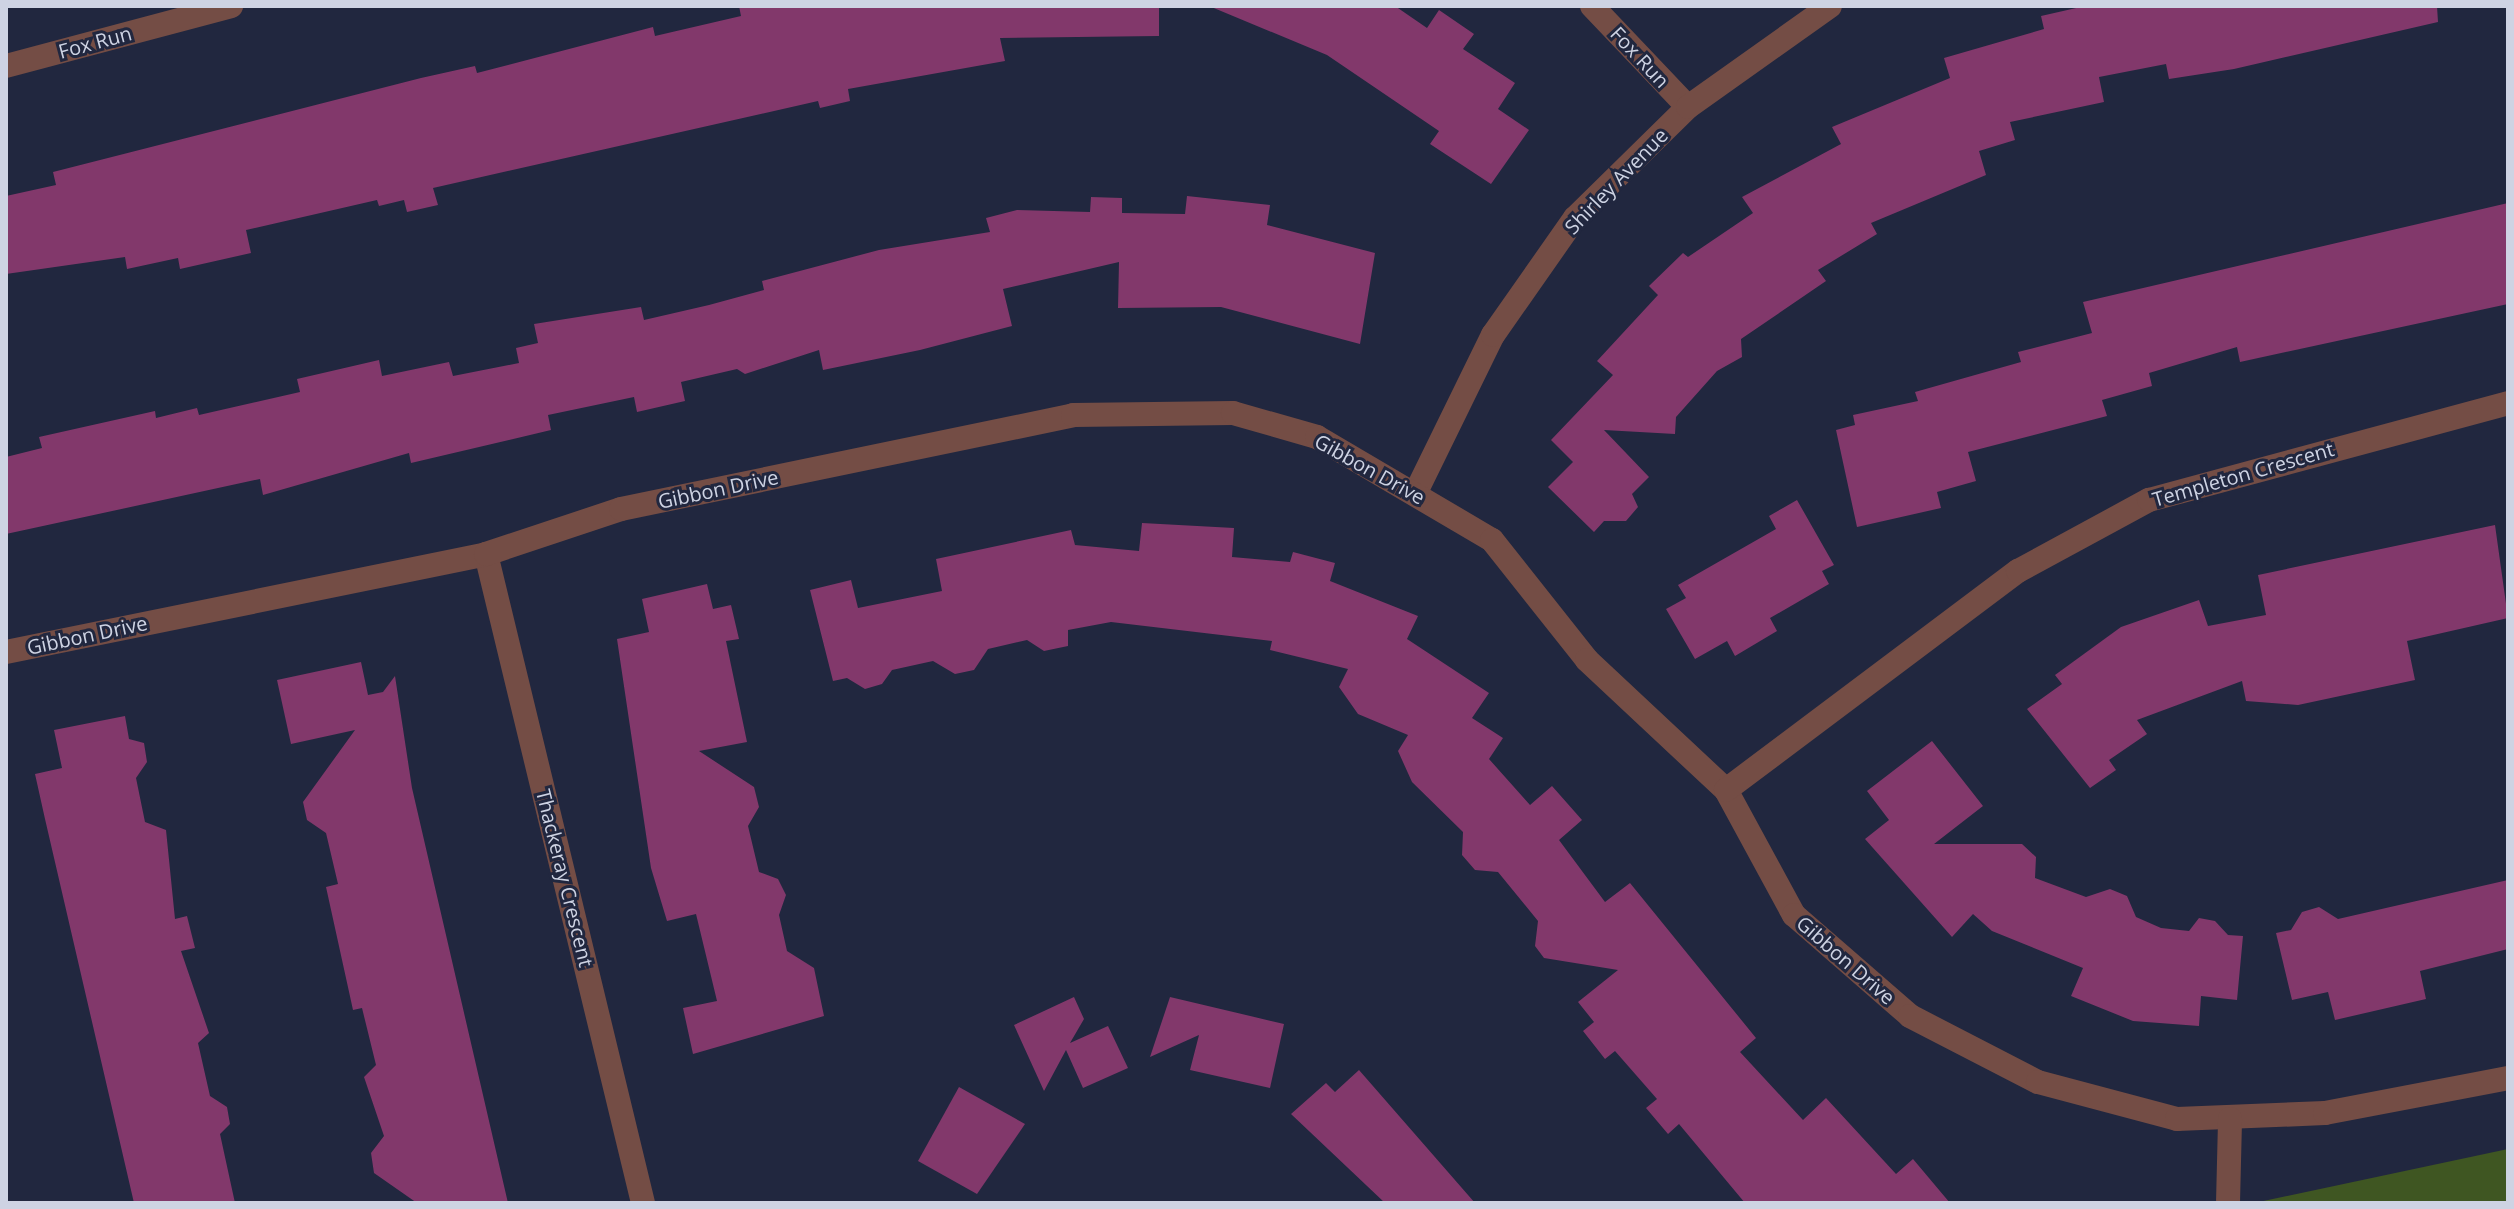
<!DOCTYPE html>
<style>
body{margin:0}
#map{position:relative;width:2514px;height:1209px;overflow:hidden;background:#21273f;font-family:"Open Sans",sans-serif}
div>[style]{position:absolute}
.green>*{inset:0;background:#3f5622}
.building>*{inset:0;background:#82386b}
.minor>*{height:24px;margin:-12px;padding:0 12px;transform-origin:12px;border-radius:12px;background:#744d45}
span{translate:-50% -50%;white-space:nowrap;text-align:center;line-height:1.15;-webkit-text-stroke:6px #21273f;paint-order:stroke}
.street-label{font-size:20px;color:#ced3e3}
.frame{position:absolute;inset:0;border:8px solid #ced3e3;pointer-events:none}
</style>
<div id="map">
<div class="green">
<div style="clip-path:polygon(2508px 1149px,2508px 1203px,2254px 1203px)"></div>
</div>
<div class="building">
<div style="clip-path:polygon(739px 6px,1159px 6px,1159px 36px,1000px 38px,1005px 61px,848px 89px,850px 101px,820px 108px,818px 101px,433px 188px,438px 205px,407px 212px,404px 200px,379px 206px,377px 200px,246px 230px,251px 253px,180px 269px,178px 258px,127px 269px,125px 257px,6px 274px,6px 196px,56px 185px,53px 172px,421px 78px,475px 66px,477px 73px,653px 27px,655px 36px,741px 16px)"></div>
<div style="clip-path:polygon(1209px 6px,1395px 6px,1427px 28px,1439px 10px,1474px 34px,1463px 49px,1515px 83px,1498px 109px,1529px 130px,1491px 184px,1430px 144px,1439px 131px,1327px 55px)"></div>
<div style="clip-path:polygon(2085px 6px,2437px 6px,2438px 22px,2234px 69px,2169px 79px,2166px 64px,2099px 77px,2104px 102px,2010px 122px,2015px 140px,1979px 151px,1986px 175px,1871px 223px,1877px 234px,1818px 270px,1826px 281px,1741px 339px,1742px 357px,1717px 371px,1676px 417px,1675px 434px,1604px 430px,1649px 477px,1632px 494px,1638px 507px,1626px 521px,1604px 521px,1594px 532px,1548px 487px,1573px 462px,1551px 440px,1613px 375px,1597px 361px,1658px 295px,1649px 286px,1683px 253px,1688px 257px,1753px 213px,1742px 197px,1841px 144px,1832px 127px,1950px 78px,1944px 58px,2044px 29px,2041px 16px)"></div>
<div style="clip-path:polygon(1187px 196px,1270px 205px,1267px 225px,1375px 253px,1360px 344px,1221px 307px,1118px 308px,1119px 262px,1003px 289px,1012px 326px,920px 350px,823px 370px,819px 350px,745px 374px,737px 369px,681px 382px,685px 401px,637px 412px,634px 397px,548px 415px,551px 430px,411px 463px,409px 453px,263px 495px,260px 479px,6px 534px,6px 457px,42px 448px,39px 437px,155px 411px,156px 418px,197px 408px,199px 415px,300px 392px,297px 379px,379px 360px,382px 376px,449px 362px,453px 376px,519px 363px,516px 348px,538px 343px,534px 324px,641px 307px,644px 320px,709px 305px,764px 290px,762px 281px,879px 250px,990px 232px,986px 218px,1017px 210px,1090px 212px,1091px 197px,1122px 198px,1122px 213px,1185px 214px)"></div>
<div style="clip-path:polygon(2508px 203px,2508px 304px,2240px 362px,2237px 347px,2149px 373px,2152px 386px,2102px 400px,2107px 416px,1968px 452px,1976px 481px,1937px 492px,1941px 508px,1857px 527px,1836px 430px,1855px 425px,1853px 415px,1918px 401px,1915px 392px,2021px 362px,2018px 352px,2092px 333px,2083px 302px)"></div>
<div style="clip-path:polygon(1797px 500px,1834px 565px,1822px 571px,1829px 584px,1770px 618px,1777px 631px,1735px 656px,1727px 641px,1695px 659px,1666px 609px,1686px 598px,1678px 585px,1776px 529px,1769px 516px)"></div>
<div style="clip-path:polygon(1142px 523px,1234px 528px,1232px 557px,1290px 562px,1293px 552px,1335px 563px,1330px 581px,1418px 616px,1407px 639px,1489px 693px,1472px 718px,1503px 738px,1489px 759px,1530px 805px,1552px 786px,1582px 820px,1559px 840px,1605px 902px,1630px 883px,1756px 1038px,1740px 1052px,1803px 1120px,1826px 1098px,1896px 1174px,1913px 1159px,1950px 1203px,1745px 1203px,1679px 1124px,1668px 1134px,1646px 1108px,1657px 1099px,1615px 1051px,1605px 1059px,1583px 1031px,1594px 1022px,1578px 1002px,1618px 970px,1544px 958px,1535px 946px,1538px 921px,1498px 872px,1475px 870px,1462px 855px,1463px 832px,1412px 782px,1398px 751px,1408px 735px,1358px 714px,1339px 687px,1348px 669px,1270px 650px,1272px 641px,1111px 622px,1068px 630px,1068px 646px,1044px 651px,1027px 640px,988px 649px,974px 670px,955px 674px,933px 661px,892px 670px,882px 684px,865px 689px,847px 678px,833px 681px,810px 590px,851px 580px,858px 608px,942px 591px,936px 559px,1071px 530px,1075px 545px,1139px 551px)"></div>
<div style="clip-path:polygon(2495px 525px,2508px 618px,2407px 641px,2415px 680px,2298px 705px,2246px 701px,2242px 681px,2137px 720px,2147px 734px,2109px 760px,2116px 770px,2090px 788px,2027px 709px,2062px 684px,2055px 675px,2121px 627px,2199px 600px,2208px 626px,2266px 615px,2258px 575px)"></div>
<div style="clip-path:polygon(707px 584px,713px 609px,731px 605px,739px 639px,726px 641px,747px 742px,699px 751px,754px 787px,759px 807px,748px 826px,759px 872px,778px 879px,786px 895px,779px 915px,787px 951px,814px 968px,824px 1016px,693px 1054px,683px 1008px,717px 1001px,696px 914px,667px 921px,651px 868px,617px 639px,649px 632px,642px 599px)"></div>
<div style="clip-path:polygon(361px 662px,368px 695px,383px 692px,395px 676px,412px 788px,508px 1203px,417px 1203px,374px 1173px,371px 1153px,384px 1136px,364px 1077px,376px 1065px,362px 1008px,353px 1010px,326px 887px,338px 884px,326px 833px,307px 820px,303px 802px,355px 730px,291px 744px,277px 680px)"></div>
<div style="clip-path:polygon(125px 716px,129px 739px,144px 743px,147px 762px,136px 778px,145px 822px,166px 830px,175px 919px,187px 916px,195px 948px,181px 951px,209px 1033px,198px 1043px,210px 1096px,227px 1107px,230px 1124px,220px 1134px,235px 1203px,134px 1203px,45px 819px,35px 774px,62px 768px,54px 730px)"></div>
<div style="clip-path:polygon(1932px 741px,1983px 806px,1934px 844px,2022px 844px,2036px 857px,2035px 878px,2086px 897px,2110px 889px,2127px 896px,2136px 917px,2161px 928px,2189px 931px,2199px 918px,2215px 921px,2228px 935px,2243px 936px,2237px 1000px,2201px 996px,2199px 1026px,2133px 1021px,2071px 996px,2083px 968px,1992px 931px,1973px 914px,1952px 937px,1865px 839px,1889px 820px,1867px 791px)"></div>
<div style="clip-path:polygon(2508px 880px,2508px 949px,2420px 971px,2426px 999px,2335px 1020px,2328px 992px,2292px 1000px,2276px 933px,2291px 930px,2302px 912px,2319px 907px,2338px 919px)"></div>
<div style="clip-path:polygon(1074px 997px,1084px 1019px,1070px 1043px,1108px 1026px,1128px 1068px,1083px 1088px,1066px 1050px,1044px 1091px,1014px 1025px)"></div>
<div style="clip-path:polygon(1170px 997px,1284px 1024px,1270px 1088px,1190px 1070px,1199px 1035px,1150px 1057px)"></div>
<div style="clip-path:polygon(1359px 1070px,1475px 1203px,1385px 1203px,1291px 1114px,1326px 1083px,1335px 1092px)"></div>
<div style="clip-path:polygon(959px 1087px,1025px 1124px,977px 1194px,918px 1161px)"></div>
</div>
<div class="minor">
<div style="left:1592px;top:6px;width:139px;rotate:46.5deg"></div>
<div style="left:6px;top:66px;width:233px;rotate:-14.9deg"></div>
<div style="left:1416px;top:492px;width:175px;rotate:-63.9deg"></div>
<div style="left:1493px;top:335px;width:143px;rotate:-55deg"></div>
<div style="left:1575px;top:218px;width:158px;rotate:-44.5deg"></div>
<div style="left:1688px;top:107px;width:174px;rotate:-35.4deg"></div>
<div style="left:486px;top:554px;width:668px;rotate:76.4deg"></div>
<div style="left:6px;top:652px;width:490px;rotate:-11.5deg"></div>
<div style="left:486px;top:554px;width:142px;rotate:-18.4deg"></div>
<div style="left:621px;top:509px;width:462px;rotate:-11.7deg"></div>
<div style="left:1073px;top:415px;width:160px;rotate:-0.7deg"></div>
<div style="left:1233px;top:413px;width:87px;rotate:15.9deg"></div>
<div style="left:1317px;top:437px;width:203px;rotate:30.5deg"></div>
<div style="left:1492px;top:540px;width:153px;rotate:51.6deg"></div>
<div style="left:1587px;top:660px;width:190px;rotate:43.1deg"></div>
<div style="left:1726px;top:790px;width:142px;rotate:61.5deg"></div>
<div style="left:1794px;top:915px;width:154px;rotate:41deg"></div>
<div style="left:1910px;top:1016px;width:144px;rotate:27.3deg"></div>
<div style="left:2038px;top:1082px;width:144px;rotate:14.9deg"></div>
<div style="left:2177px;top:1119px;width:148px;rotate:-2.3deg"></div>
<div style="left:2325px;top:1113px;width:186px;rotate:-10.8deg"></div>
<div style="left:1726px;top:790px;width:365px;rotate:-36.9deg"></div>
<div style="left:2018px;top:571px;width:149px;rotate:-28.5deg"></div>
<div style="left:2149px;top:500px;width:372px;rotate:-15.1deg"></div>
<div style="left:2228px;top:1203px;width:84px;rotate:-88.6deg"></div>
</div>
<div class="street-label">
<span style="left:95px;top:42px;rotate:-15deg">Fox Run</span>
<span style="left:1640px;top:57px;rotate:47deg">Fox Run</span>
<span style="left:1616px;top:181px;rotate:-46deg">Shirley Avenue</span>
<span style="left:1370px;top:469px;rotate:29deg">Gibbon Drive</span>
<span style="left:2243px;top:474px;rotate:-16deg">Templeton Crescent</span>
<span style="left:718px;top:489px;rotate:-12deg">Gibbon Drive</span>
<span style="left:87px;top:635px;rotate:-12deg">Gibbon Drive</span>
<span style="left:565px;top:878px;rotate:76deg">Thackeray Crescent</span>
<span style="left:1846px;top:960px;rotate:41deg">Gibbon Drive</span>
</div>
<div class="frame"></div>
</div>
